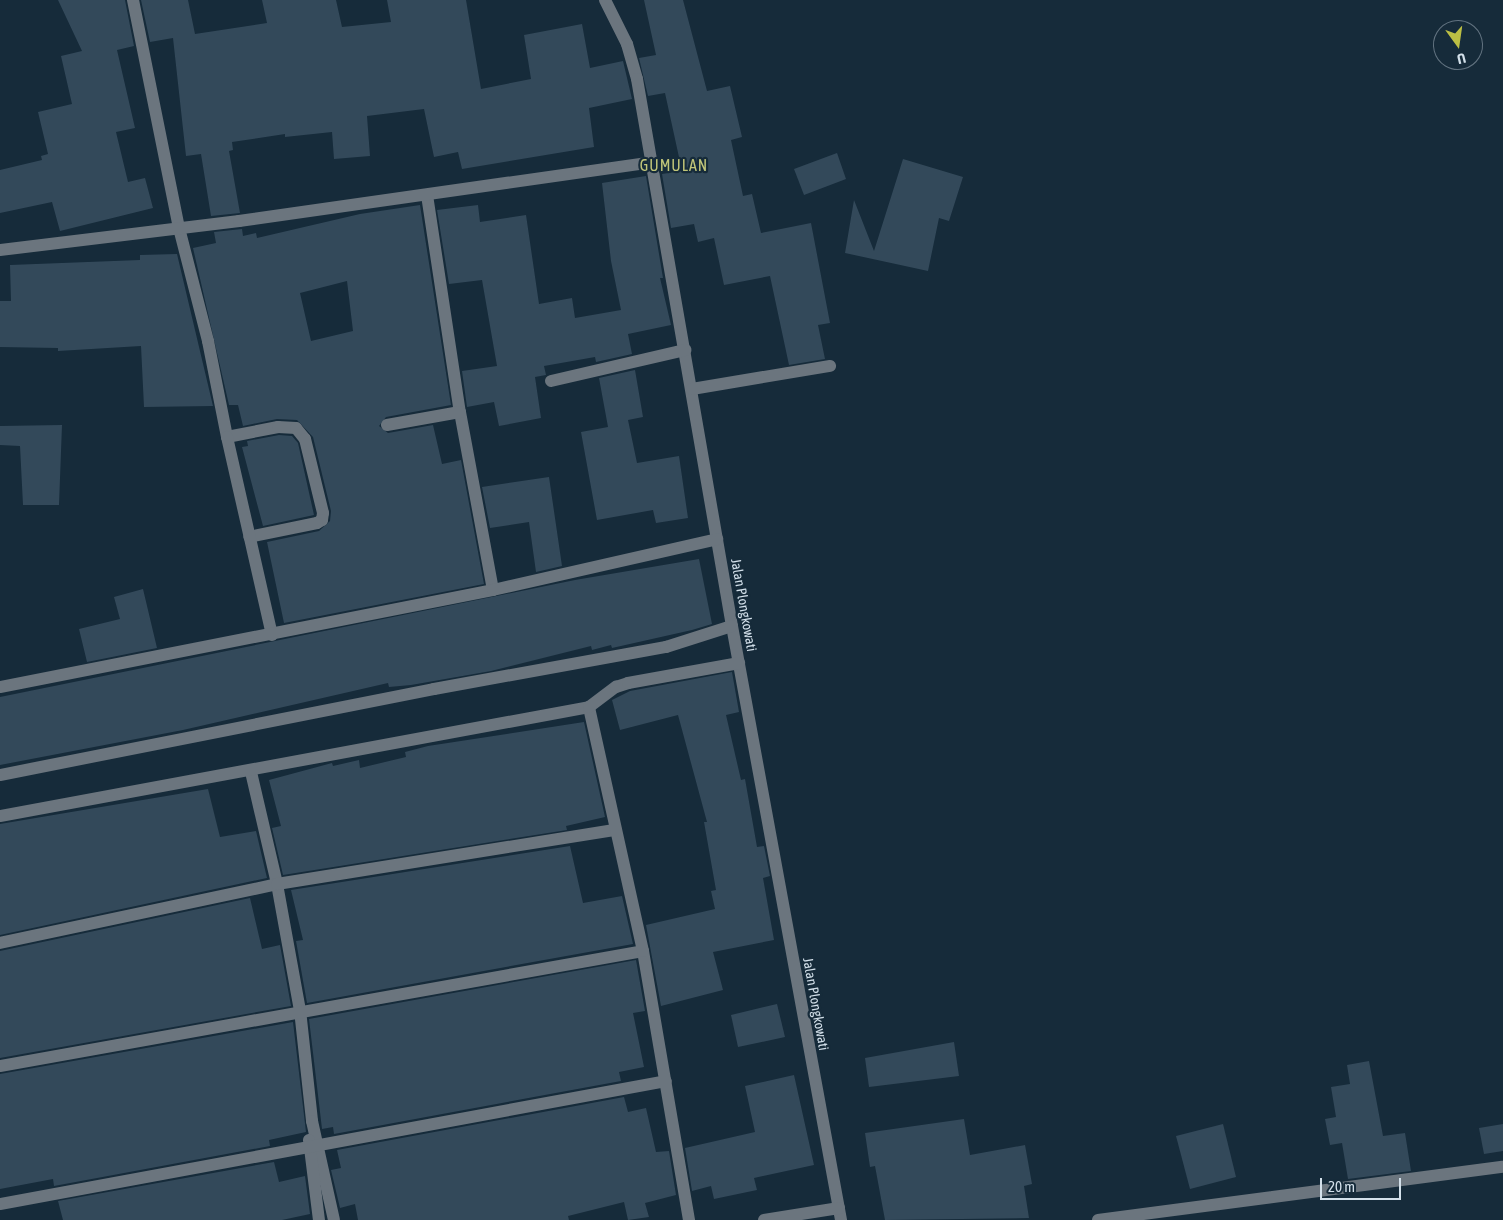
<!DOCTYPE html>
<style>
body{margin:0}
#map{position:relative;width:1503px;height:1220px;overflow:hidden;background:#162b3a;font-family:"Asap Condensed",sans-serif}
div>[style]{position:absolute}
.building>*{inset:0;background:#33495a}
.minor>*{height:12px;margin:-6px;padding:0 6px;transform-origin:6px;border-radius:6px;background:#6b757e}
span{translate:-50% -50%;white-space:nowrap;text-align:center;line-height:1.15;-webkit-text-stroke:4.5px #162b3a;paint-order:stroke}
.street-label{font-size:14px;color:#d3e0ea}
.quarter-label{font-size:16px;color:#c2c679;letter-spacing:1px}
.north{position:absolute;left:1433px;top:20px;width:50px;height:50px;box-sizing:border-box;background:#162b3a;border:1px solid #627380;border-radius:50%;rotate:166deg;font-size:14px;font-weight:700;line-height:20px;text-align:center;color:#d3e0ea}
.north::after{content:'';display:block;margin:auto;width:18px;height:22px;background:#bcbf44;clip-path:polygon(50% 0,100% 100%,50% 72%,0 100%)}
.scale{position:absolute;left:1320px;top:1178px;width:81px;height:22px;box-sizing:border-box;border:2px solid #d3e0ea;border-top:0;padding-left:6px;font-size:15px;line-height:18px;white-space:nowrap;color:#d3e0ea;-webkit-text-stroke:4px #162b3a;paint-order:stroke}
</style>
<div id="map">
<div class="building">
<div style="clip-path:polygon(58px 0,125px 0,134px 46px,117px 50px,135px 128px,116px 132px,128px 182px,145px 178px,153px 208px,60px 231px,52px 202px,0 213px,0 170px,42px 160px,41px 156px,48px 154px,38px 112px,72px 104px,61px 56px,82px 51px)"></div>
<div style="clip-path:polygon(141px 0,188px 0,195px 34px,267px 23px,262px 0,336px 0,342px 27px,391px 22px,387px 0,466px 0,481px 89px,531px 79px,524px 35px,582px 24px,590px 68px,623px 61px,632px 99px,589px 108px,594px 147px,462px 169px,458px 152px,434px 157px,424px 109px,367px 116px,370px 156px,334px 159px,332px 132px,285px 137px,285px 134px,232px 142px,233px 150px,229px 151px,240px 213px,211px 216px,201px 154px,186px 156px,173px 38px,150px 42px)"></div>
<div style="clip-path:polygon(644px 0,683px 0,707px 91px,730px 86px,742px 137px,731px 140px,743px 196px,752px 194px,761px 233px,811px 223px,830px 323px,818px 325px,825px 359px,789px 365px,770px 276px,724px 285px,714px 238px,698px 242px,694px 224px,671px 228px,662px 174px,682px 171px,665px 93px,648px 96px,639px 58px,656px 55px)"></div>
<div style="clip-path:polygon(837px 153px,846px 179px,804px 195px,794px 169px)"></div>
<div style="clip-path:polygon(903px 159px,963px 177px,949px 221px,939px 218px,928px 271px,845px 253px,854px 200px,874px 251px)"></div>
<div style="clip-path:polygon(646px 176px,663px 278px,660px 278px,671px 325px,628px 334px,632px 354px,596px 362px,595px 357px,544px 366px,546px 375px,535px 377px,541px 418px,499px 426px,494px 402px,467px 407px,462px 371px,497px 366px,482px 280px,449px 284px,437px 210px,478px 205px,480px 222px,526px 215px,539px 304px,572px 298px,575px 318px,621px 310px,611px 261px,602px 183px)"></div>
<div style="clip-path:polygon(evenodd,420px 205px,451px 405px,386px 417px,379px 426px,388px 433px,433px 425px,442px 464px,461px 460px,484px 584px,284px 623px,267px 542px,319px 531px,330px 521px,331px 511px,313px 437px,297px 420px,277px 419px,243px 426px,238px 405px,229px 405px,193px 248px,216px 243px,214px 232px,242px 229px,243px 236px,256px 233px,257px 238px,360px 214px,420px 205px,347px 281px,353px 331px,311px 341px,300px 293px,347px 281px)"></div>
<div style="clip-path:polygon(177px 254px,213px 406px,144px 407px,141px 346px,58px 351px,58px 348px,0 347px,0 301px,11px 301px,10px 265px,140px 260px,140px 255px)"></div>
<div style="clip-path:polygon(635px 370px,643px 417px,628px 420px,637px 463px,679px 456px,688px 518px,656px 523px,653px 510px,597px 520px,581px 432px,608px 427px,599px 378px)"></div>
<div style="clip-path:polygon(62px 425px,59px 505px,23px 505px,20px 446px,0 445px,0 426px)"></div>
<div style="clip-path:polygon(279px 435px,292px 436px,298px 443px,314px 515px,263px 526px,242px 447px,248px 446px,247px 441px)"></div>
<div style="clip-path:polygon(549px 477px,562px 566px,536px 572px,529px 522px,490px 528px,482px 487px)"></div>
<div style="clip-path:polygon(699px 559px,712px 624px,692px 630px,612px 648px,611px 645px,592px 650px,591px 646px,491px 671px,411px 685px,389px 687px,388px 683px,183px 730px,0 765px,0 697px,575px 580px)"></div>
<div style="clip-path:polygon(143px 589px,157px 648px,87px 662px,79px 629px,120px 619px,114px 597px)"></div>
<div style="clip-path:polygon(732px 672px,739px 712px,726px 715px,741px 780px,745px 779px,757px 847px,764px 846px,770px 876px,763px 878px,774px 940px,713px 952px,723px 990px,661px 1006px,646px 925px,715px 909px,711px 891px,716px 890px,704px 822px,707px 822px,678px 715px,620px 730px,612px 700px,630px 691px)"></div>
<div style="clip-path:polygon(584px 722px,605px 817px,566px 826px,567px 830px,283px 875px,272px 828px,281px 826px,269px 780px,332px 763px,333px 766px,359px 760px,360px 768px,406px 757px,405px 752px,428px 746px)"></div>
<div style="clip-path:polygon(208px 789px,220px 837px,256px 831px,267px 878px,0 935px,0 824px)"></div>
<div style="clip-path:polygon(570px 846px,583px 903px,622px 896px,633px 944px,307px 1003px,296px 941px,303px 940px,291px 890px)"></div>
<div style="clip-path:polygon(250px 898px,262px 949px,280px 945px,291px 1006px,0 1058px,0 951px)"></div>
<div style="clip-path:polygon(636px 960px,645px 1011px,633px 1013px,644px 1067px,619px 1072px,621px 1081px,334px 1134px,333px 1127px,322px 1129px,309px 1019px)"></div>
<div style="clip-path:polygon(777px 1004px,785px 1037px,738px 1047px,731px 1015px)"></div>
<div style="clip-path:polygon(293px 1022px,306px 1132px,269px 1140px,270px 1146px,54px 1186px,53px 1179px,0 1189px,0 1074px)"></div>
<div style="clip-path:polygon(954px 1042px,959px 1076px,869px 1087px,865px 1058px)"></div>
<div style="clip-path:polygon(1369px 1061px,1383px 1136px,1405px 1133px,1411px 1171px,1348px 1179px,1342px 1143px,1330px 1145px,1325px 1119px,1336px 1117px,1331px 1087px,1350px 1084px,1347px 1065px)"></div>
<div style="clip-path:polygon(794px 1075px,814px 1165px,754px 1178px,757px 1190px,714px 1199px,711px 1186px,692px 1191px,685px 1148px,755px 1132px,745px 1086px)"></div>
<div style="clip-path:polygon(624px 1097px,628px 1112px,646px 1108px,656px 1152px,669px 1151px,676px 1195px,645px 1203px,649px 1217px,628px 1220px,624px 1202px,568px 1216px,569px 1220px,358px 1220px,355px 1204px,340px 1208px,331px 1170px,341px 1168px,337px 1150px)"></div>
<div style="clip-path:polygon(964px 1119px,970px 1155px,1025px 1145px,1032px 1184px,1024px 1186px,1029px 1218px,885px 1220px,875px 1166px,870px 1167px,865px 1133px)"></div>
<div style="clip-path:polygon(1223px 1124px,1236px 1177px,1190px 1189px,1176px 1136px)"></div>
<div style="clip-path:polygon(1503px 1124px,1503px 1151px,1484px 1154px,1479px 1128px)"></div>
<div style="clip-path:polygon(274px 1162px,279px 1182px,305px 1176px,310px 1214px,282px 1220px,63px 1220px,58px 1201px)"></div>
</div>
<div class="minor">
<div style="left:133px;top:0;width:233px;rotate:78.6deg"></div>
<div style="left:179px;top:228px;width:117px;rotate:75.6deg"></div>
<div style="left:208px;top:341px;width:98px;rotate:78.8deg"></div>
<div style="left:227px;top:437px;width:52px;rotate:-11.1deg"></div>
<div style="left:278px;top:427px;width:18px;rotate:3deg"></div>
<div style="left:296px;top:428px;width:14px;rotate:51deg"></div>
<div style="left:305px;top:439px;width:76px;rotate:76.3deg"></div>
<div style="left:323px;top:513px;width:7px;rotate:98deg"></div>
<div style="left:322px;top:520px;width:6px;rotate:149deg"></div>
<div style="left:317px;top:523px;width:69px;rotate:168.4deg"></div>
<div style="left:605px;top:0;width:49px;rotate:63.4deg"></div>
<div style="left:627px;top:44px;width:36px;rotate:74deg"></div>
<div style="left:637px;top:79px;width:555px;rotate:80.15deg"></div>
<div style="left:732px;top:626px;width:604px;rotate:79.6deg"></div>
<div style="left:427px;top:195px;width:219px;rotate:81.4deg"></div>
<div style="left:460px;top:412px;width:181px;rotate:79.5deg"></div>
<div style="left:0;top:250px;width:241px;rotate:-6.9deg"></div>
<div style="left:239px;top:221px;width:418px;rotate:-8.1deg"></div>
<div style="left:551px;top:381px;width:138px;rotate:-13deg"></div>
<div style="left:692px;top:389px;width:140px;rotate:-9.5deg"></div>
<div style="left:387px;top:425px;width:74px;rotate:-10.1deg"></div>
<div style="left:227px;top:437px;width:203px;rotate:77.2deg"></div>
<div style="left:0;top:687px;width:502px;rotate:-11.13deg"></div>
<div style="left:493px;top:590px;width:230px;rotate:-12.8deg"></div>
<div style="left:251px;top:772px;width:115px;rotate:76.9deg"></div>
<div style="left:277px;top:884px;width:128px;rotate:79.7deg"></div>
<div style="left:300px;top:1010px;width:112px;rotate:83.8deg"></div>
<div style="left:312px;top:1121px;width:101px;rotate:77.5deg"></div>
<div style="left:0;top:775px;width:442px;rotate:-11.2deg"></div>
<div style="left:434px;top:689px;width:236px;rotate:-10.3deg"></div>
<div style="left:666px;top:647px;width:69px;rotate:-17.7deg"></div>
<div style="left:0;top:816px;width:599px;rotate:-10.48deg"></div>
<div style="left:0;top:943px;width:283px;rotate:-12deg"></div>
<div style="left:277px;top:884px;width:343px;rotate:-9.1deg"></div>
<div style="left:0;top:1066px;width:653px;rotate:-10.14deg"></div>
<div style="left:309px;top:1140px;width:81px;rotate:82.9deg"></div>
<div style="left:0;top:1204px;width:677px;rotate:-10.46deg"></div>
<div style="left:689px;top:1220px;width:273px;rotate:-99.7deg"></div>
<div style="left:643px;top:951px;width:250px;rotate:-102.5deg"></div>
<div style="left:589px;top:707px;width:34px;rotate:-37deg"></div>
<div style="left:616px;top:687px;width:13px;rotate:-18deg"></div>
<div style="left:628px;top:683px;width:113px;rotate:-10.2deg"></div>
<div style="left:764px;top:1220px;width:76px;rotate:-9.1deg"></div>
<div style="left:1098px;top:1220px;width:408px;rotate:-7.5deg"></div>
</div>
<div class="street-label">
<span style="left:744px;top:605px;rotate:80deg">Jalan Plongkowati</span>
<span style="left:816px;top:1004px;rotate:80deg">Jalan Plongkowati</span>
</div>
<div class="quarter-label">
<span style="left:674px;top:165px">GUMULAN</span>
</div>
<div class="north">U</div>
<div class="scale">20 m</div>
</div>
